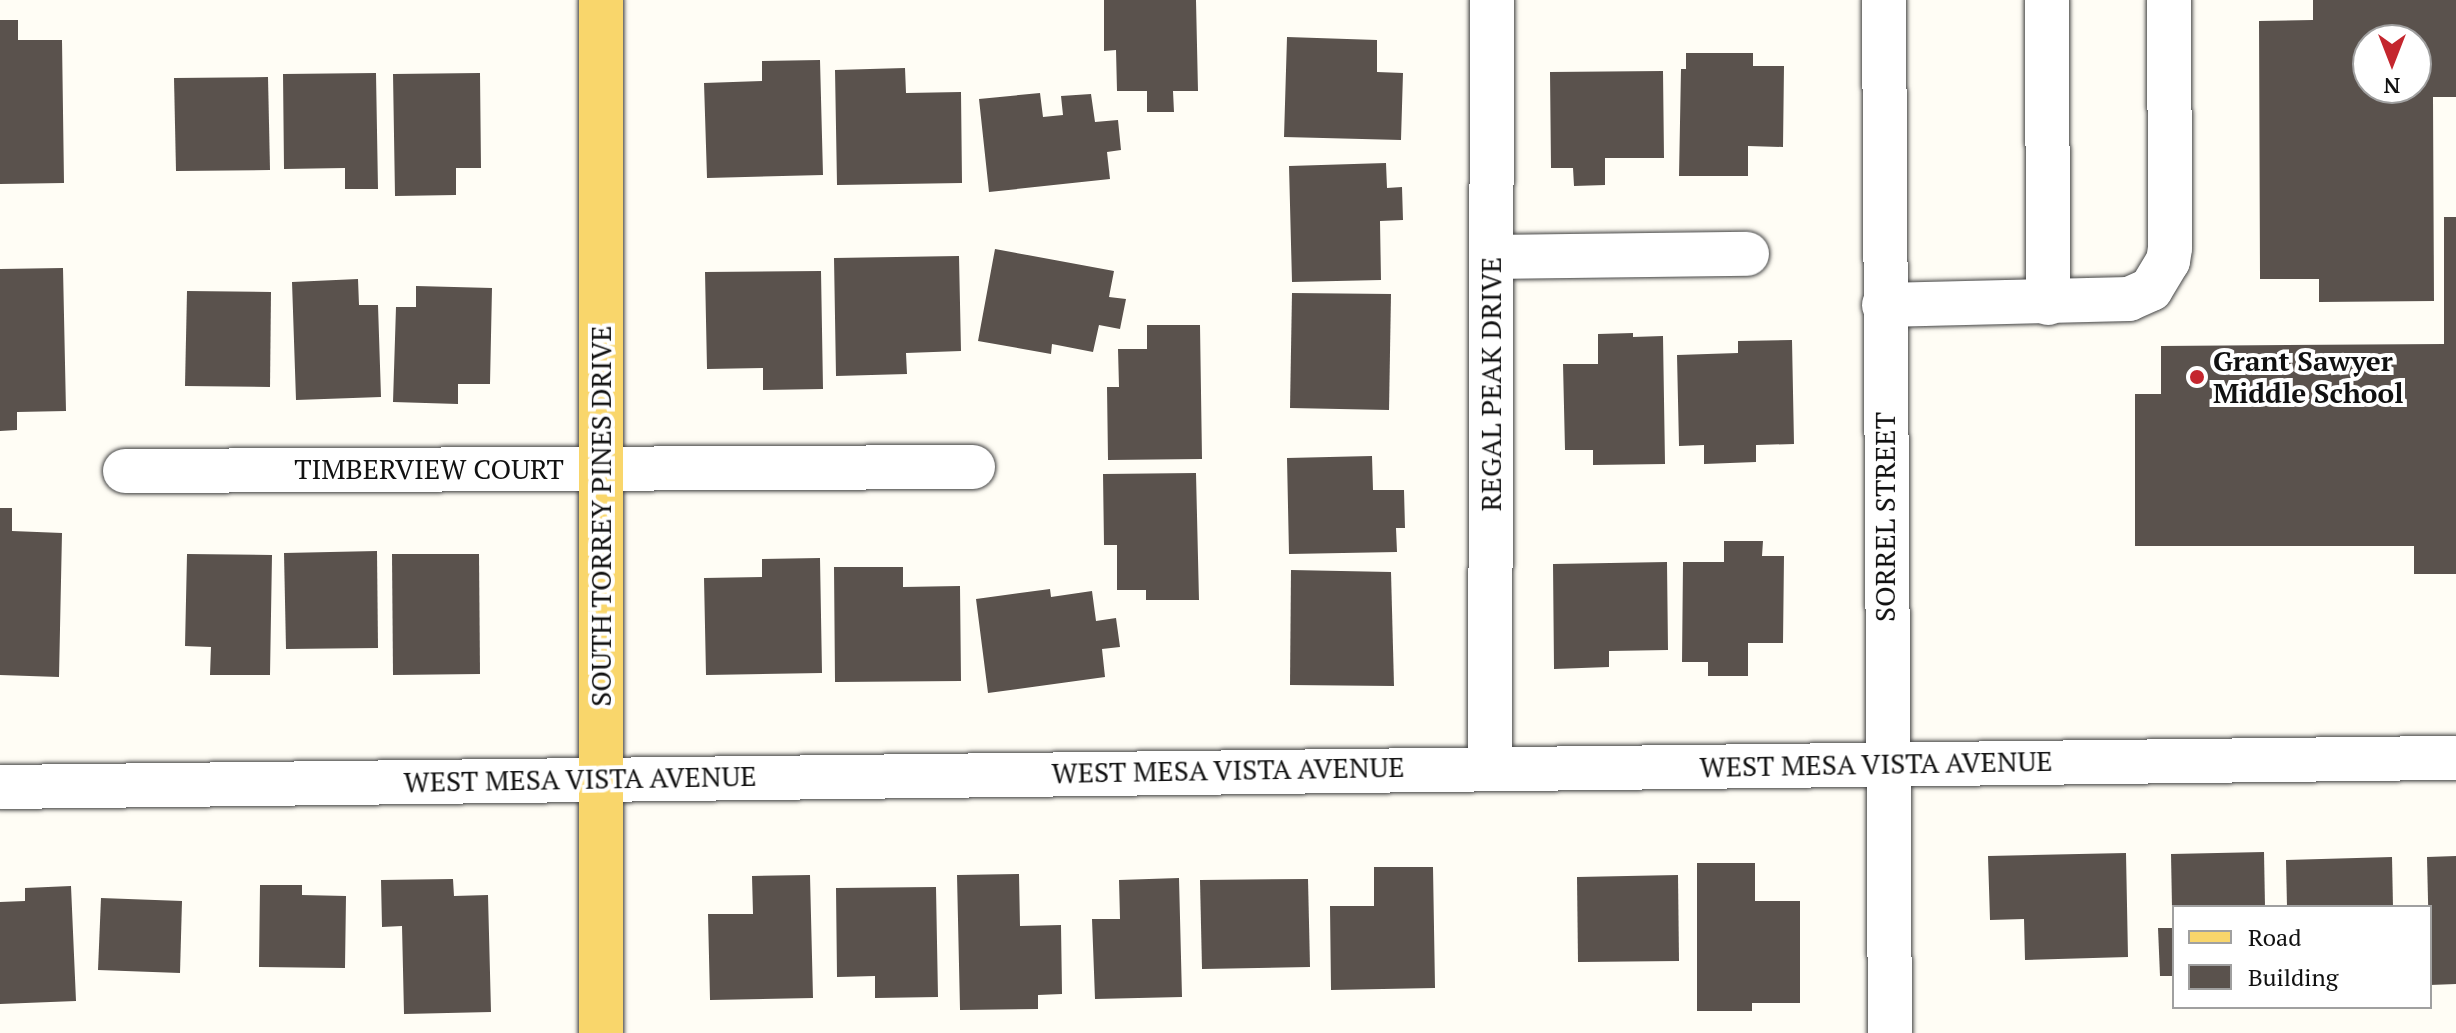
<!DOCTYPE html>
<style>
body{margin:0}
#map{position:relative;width:2456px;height:1033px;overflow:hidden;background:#fffdf5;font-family:"PT Serif",serif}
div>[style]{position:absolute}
.building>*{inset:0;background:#5a524d}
.roads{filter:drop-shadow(0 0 2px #444) drop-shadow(0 0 2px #444)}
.minor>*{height:44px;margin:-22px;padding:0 22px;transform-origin:22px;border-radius:22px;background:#fff}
.major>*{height:44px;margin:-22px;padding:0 22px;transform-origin:22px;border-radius:22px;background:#f9d66b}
.dots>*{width:22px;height:22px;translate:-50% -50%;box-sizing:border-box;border:4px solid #fff;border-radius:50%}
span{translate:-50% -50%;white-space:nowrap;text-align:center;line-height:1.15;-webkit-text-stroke:8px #fff;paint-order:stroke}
.poi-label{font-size:28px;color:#111;font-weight:700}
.left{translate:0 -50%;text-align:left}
.street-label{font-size:28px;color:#111}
.legend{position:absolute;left:2172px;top:905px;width:260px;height:104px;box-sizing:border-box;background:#fff;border:2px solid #a0a0a0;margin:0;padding:10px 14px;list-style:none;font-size:24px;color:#111}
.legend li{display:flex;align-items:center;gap:16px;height:40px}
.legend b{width:40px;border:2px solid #a0a0a0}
.north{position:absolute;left:2352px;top:24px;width:80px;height:80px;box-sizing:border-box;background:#fff;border:2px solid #a0a0a0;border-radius:50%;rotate:180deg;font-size:22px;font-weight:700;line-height:32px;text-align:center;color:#111}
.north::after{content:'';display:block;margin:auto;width:28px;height:36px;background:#c4262e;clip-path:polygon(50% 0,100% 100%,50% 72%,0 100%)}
</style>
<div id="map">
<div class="building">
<div style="clip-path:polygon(1104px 0,1196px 0,1198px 91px,1173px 91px,1174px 112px,1147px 112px,1147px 91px,1117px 91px,1116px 50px,1104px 51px)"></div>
<div style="clip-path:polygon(evenodd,2313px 0,2456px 0,2456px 97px,2433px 97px,2434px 301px,2319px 302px,2319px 279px,2260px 279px,2259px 21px,2313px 20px,2313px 0,2368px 40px,2416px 40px,2416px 88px,2368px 88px,2368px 40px)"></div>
<div style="clip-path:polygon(0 20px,18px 20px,18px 40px,62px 40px,64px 183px,0 184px)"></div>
<div style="clip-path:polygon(1287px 37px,1377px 40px,1377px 72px,1403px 73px,1401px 140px,1284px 137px)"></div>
<div style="clip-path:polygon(1686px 53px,1753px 53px,1753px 66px,1784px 66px,1783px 147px,1748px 146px,1748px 176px,1679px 176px,1681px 69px,1686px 69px)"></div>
<div style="clip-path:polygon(820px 60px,823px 175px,707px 178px,704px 83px,762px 81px,762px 61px)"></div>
<div style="clip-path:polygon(905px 68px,906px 93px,961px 92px,962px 183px,837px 185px,835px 70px)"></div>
<div style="clip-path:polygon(1663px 71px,1664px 158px,1605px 158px,1605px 185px,1574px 186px,1573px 168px,1551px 168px,1550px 72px)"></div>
<div style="clip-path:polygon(376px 73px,378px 189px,345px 189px,345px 168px,284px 169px,283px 74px)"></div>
<div style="clip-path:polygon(480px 73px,481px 168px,456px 168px,456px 195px,395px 196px,393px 74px)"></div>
<div style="clip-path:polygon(268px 77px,270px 170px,176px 171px,174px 78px)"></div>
<div style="clip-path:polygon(1040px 93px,1043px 117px,1063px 115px,1061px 96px,1091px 94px,1095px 122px,1118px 120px,1121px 150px,1107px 152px,1110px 179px,989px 192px,979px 99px)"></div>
<div style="clip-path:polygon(1386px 163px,1387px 188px,1402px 187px,1403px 220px,1380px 221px,1381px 280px,1292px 282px,1289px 166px)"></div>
<div style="clip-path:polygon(2444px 217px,2456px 217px,2456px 574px,2414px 574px,2414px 546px,2135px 546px,2135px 394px,2161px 394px,2161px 346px,2444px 344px)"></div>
<div style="clip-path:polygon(995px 249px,1114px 271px,1109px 297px,1126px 299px,1120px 329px,1099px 325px,1093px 352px,1052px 344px,1051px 354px,978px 341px)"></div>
<div style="clip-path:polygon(959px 256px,961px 351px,906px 353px,907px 374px,836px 376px,834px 258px)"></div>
<div style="clip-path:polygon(63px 268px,66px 411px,17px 412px,17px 430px,0 431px,0 269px)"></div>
<div style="clip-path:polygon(821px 271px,823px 389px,763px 390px,763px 368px,707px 369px,705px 272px)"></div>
<div style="clip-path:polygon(358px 279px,359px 305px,378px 305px,381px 397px,296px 400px,292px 282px)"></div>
<div style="clip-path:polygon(416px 286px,492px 288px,490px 384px,458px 384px,458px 404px,393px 402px,396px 307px,416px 307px)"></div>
<div style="clip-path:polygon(187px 291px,271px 292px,270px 387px,185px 386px)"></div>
<div style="clip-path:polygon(1292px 293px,1391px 294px,1389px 410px,1290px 408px)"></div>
<div style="clip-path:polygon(1147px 325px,1200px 325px,1202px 459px,1108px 460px,1107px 387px,1119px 387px,1118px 349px,1147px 349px)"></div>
<div style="clip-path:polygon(1633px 333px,1633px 337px,1663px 336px,1665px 464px,1593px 465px,1593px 450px,1565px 450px,1563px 364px,1598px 364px,1598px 334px)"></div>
<div style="clip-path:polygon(1792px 340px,1794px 444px,1756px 445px,1756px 462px,1704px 464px,1704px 445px,1679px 446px,1677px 355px,1738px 353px,1738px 341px)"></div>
<div style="clip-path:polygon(1372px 456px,1373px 490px,1404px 490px,1405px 528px,1396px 528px,1397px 552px,1289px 554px,1287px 458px)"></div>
<div style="clip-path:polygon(1196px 473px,1199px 600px,1146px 600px,1146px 590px,1117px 590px,1117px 545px,1104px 545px,1103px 474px)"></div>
<div style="clip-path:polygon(0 508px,12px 508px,12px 531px,62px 533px,59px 677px,0 675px)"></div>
<div style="clip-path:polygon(1724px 541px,1763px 541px,1762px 556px,1784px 556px,1783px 643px,1748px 643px,1748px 676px,1708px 676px,1708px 662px,1682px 662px,1683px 562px,1724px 562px)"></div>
<div style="clip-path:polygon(377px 551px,378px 648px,286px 649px,284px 553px)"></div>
<div style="clip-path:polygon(187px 554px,272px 555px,270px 675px,210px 675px,211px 647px,185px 646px)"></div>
<div style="clip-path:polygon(392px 554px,479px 554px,480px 674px,393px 675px)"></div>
<div style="clip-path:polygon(820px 558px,822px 673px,706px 675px,704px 578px,762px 577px,762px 559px)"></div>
<div style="clip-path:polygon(1667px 562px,1668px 650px,1609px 651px,1609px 667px,1554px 669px,1553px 564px)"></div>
<div style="clip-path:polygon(834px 567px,903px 567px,903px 587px,960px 586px,961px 681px,835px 682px)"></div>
<div style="clip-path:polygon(1291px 570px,1391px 572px,1394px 686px,1290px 685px)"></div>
<div style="clip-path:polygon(1050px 589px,1051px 597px,1092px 591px,1096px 621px,1116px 618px,1120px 647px,1102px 649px,1105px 677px,988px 693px,976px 599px)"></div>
<div style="clip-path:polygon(2264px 852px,2265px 907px,2172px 907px,2171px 854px)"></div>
<div style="clip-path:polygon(2126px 853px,2128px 957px,2025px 960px,2024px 919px,1990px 920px,1988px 856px)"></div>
<div style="clip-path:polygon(2456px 856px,2456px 984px,2430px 985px,2427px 857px)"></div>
<div style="clip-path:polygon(2392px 857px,2393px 907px,2287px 907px,2286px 860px)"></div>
<div style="clip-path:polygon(1697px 863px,1755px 863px,1755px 901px,1800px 901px,1800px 1003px,1752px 1003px,1752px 1011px,1697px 1011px)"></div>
<div style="clip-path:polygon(1374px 867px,1433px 867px,1435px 988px,1331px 990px,1330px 906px,1374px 906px)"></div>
<div style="clip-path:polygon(1019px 874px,1020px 926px,1061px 925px,1062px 994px,1038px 995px,1038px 1009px,960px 1010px,957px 875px)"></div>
<div style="clip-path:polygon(810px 875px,813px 998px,710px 1000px,708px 914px,753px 914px,752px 876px)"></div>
<div style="clip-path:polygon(1678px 875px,1679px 961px,1578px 962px,1577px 877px)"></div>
<div style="clip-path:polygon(1179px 878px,1182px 997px,1095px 999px,1092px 919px,1120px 919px,1119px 880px)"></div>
<div style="clip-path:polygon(453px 879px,454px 896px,488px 895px,491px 1012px,404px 1014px,402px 926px,382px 927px,381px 880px)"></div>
<div style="clip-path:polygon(1308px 879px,1310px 967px,1202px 969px,1200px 880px)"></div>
<div style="clip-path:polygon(260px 885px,302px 885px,302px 895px,346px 896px,345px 968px,259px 967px)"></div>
<div style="clip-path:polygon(71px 886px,76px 1001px,0 1004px,0 902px,25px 901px,25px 888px)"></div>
<div style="clip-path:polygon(936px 887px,938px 997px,875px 998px,875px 976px,837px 977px,836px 888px)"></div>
<div style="clip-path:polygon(101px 898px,182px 901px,180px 973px,98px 970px)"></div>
<div style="clip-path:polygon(2158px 928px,2174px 928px,2174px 976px,2160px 976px)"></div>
</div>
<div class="roads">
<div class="minor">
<div style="left:1884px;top:0;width:1033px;rotate:89.67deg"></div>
<div style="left:2047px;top:0;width:303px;rotate:89.8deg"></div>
<div style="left:1492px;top:257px;width:255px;rotate:-0.7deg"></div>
<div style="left:1884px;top:305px;width:245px;rotate:-1.4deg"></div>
<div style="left:2129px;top:299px;width:24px;rotate:-24deg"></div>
<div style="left:2151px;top:289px;width:33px;rotate:-59deg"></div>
<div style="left:2168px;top:261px;width:13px;rotate:-81deg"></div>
<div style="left:2170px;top:248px;width:248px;rotate:-90.2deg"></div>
<div style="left:125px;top:471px;width:848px;rotate:-0.27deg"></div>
<div style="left:1490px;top:767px;width:767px;rotate:-89.85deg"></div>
<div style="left:0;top:787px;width:2456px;rotate:-0.68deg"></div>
</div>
<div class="major">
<div style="left:601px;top:1033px;width:1033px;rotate:-90deg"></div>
</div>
</div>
<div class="dots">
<div style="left:2197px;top:377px;background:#c4262e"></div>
</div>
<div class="poi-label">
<span class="left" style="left:2213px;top:377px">Grant Sawyer<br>Middle School</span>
</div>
<div class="street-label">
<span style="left:1491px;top:384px;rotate:-90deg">REGAL PEAK DRIVE</span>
<span style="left:429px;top:469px">TIMBERVIEW COURT</span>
<span style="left:601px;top:516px;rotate:-90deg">SOUTH TORREY PINES DRIVE</span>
<span style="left:1885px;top:517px;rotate:-90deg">SORREL STREET</span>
<span style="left:1876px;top:764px;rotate:-1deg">WEST MESA VISTA AVENUE</span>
<span style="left:1228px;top:770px;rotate:-1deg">WEST MESA VISTA AVENUE</span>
<span style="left:580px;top:779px;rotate:-1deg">WEST MESA VISTA AVENUE</span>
</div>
<ul class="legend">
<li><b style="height:10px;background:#f9d66b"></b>Road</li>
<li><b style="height:22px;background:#5a524d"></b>Building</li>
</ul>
<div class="north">N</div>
</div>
